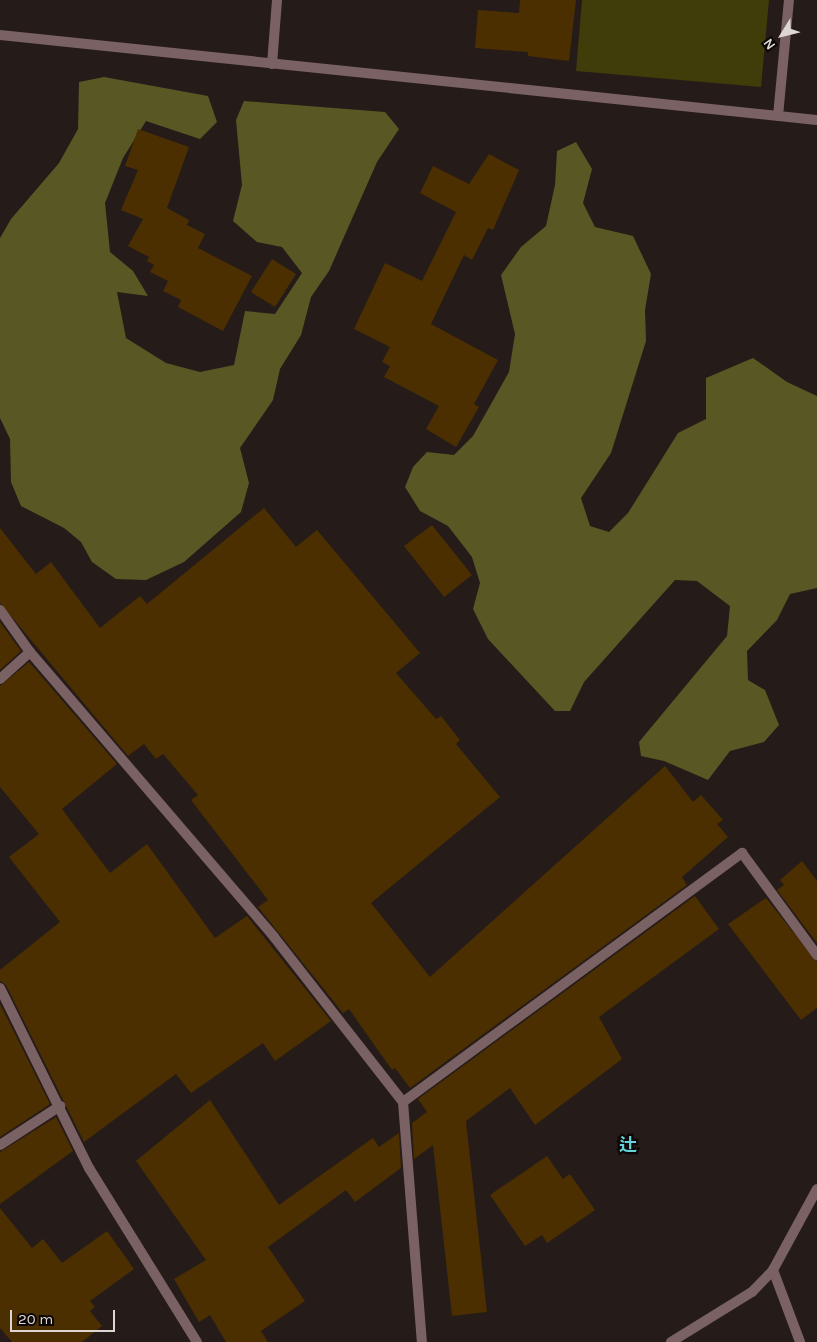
<!DOCTYPE html>
<meta charset="utf-8">
<style>
body{margin:0}
#map{position:relative;width:817px;height:1342px;overflow:hidden;background:#251b18;font-family:Karla,"Noto Sans JP",sans-serif}
div>[style]{position:absolute}
.green>*{inset:0;background:#403d0a}
.forest>*{inset:0;background:#595724}
.building>*{inset:0;background:#4b2f00}
.service>*{height:10px;margin:-5px;padding:0 5px;transform-origin:5px;border-radius:5px;background:#7a6164}
.minor>*{height:10px;margin:-5px;padding:0 5px;transform-origin:5px;border-radius:5px;background:#7a6164}
.tertiary>*{height:10px;margin:-5px;padding:0 5px;transform-origin:5px;border-radius:5px;background:#7a6164}
span{translate:-50% -50%;white-space:nowrap;text-align:center;line-height:1.15;-webkit-text-stroke:4.5px #0b0706;paint-order:stroke}
.quarter-label{font-size:18px;color:#66d2dc;font-weight:700}
.north{position:absolute;left:757px;top:10px;width:50px;height:50px;-webkit-text-stroke:4px #0b0706;paint-order:stroke;rotate:234deg;font-size:14px;font-weight:700;line-height:20px;text-align:center;color:#ddd6d3}
.north::after{content:'';display:block;margin:auto;width:18px;height:22px;background:#ddd6d3;clip-path:polygon(50% 0,100% 100%,50% 72%,0 100%)}
.scale{position:absolute;left:10px;top:1310px;width:105px;height:22px;box-sizing:border-box;border:2px solid #ddd6d3;border-top:0;padding-left:6px;font-size:15px;line-height:18px;white-space:nowrap;color:#ddd6d3;-webkit-text-stroke:4px #0b0706;paint-order:stroke}
</style>
<div id="map">
<div class="green">
<div style="clip-path:polygon(582px 0,769px 0,761px 87px,576px 71px)"></div>
</div>
<div class="forest">
<div style="clip-path:polygon(104px 77px,208px 96px,217px 122px,200px 139px,146px 121px,123px 158px,105px 203px,110px 252px,133px 271px,148px 296px,117px 292px,126px 338px,166px 363px,200px 372px,234px 365px,245px 311px,275px 314px,302px 273px,282px 247px,257px 242px,233px 221px,242px 185px,236px 120px,244px 101px,385px 112px,399px 129px,377px 162px,329px 271px,311px 297px,301px 335px,280px 369px,273px 400px,240px 448px,249px 483px,241px 512px,184px 562px,146px 580px,116px 579px,92px 562px,81px 542px,64px 528px,21px 506px,11px 482px,10px 439px,0 418px,0 238px,11px 219px,59px 163px,78px 129px,79px 82px)"></div>
<div style="clip-path:polygon(576px 142px,592px 169px,583px 203px,595px 227px,633px 236px,651px 274px,645px 310px,646px 341px,611px 453px,581px 498px,590px 526px,609px 532px,628px 513px,678px 433px,706px 419px,706px 378px,753px 358px,787px 382px,817px 396px,817px 588px,790px 594px,777px 620px,747px 651px,748px 680px,765px 690px,779px 725px,764px 742px,730px 751px,708px 780px,664px 761px,641px 756px,639px 742px,727px 636px,730px 606px,697px 581px,675px 580px,584px 682px,570px 711px,555px 711px,488px 639px,473px 609px,480px 583px,472px 557px,448px 526px,420px 511px,405px 487px,413px 467px,427px 452px,454px 455px,473px 436px,509px 372px,515px 334px,501px 275px,521px 247px,546px 226px,555px 185px,557px 151px)"></div>
</div>
<div class="building">
<div style="clip-path:polygon(520px 0,576px 0,569px 61px,528px 56px,528px 52px,475px 48px,478px 10px,519px 13px)"></div>
<div style="clip-path:polygon(138px 129px,189px 147px,167px 208px,189px 220px,187px 225px,205px 234px,198px 248px,252px 276px,223px 331px,178px 307px,181px 300px,163px 291px,168px 281px,150px 272px,154px 265px,147px 261px,149px 257px,128px 246px,143px 219px,121px 210px,138px 170px,125px 166px)"></div>
<div style="clip-path:polygon(489px 154px,519px 170px,493px 230px,488px 228px,472px 260px,464px 255px,431px 324px,498px 360px,474px 404px,479px 407px,456px 447px,426px 429px,439px 406px,384px 377px,390px 366px,382px 362px,390px 347px,354px 329px,385px 263px,422px 281px,456px 212px,420px 193px,433px 166px,469px 184px)"></div>
<div style="clip-path:polygon(272px 259px,296px 274px,275px 307px,251px 292px)"></div>
<div style="clip-path:polygon(264px 508px,296px 547px,317px 530px,420px 653px,396px 673px,436px 719px,441px 716px,460px 740px,456px 744px,500px 797px,371px 903px,430px 977px,665px 766px,693px 802px,701px 795px,723px 820px,717px 824px,728px 837px,682px 877px,687px 885px,410px 1088px,395px 1068px,392px 1070px,349px 1009px,343px 1013px,258px 907px,268px 900px,191px 800px,198px 795px,163px 754px,156px 759px,144px 744px,128px 756px,0 603px,0 528px,36px 574px,51px 562px,100px 628px,140px 596px,147px 604px)"></div>
<div style="clip-path:polygon(432px 525px,472px 575px,444px 597px,404px 546px)"></div>
<div style="clip-path:polygon(0 622px,21px 651px,0 670px)"></div>
<div style="clip-path:polygon(29px 662px,117px 764px,62px 809px,110px 873px,147px 844px,215px 938px,247px 916px,331px 1021px,275px 1061px,263px 1043px,191px 1093px,176px 1074px,84px 1142px,6px 985px,0 981px,0 970px,60px 922px,9px 857px,39px 834px,0 787px,0 686px)"></div>
<div style="clip-path:polygon(802px 861px,817px 881px,817px 943px,777px 890px,784px 885px,780px 880px)"></div>
<div style="clip-path:polygon(695px 896px,719px 929px,599px 1017px,622px 1059px,535px 1125px,510px 1088px,466px 1121px,487px 1312px,452px 1316px,433px 1145px,414px 1159px,412px 1123px,427px 1112px,418px 1099px)"></div>
<div style="clip-path:polygon(766px 898px,817px 962px,817px 1008px,801px 1020px,728px 924px)"></div>
<div style="clip-path:polygon(0 1004px,50px 1104px,0 1137px)"></div>
<div style="clip-path:polygon(210px 1100px,279px 1205px,373px 1138px,379px 1147px,399px 1133px,401px 1168px,355px 1202px,346px 1190px,268px 1247px,305px 1301px,261px 1331px,268px 1342px,226px 1342px,210px 1315px,199px 1322px,174px 1279px,206px 1260px,136px 1161px)"></div>
<div style="clip-path:polygon(56px 1117px,73px 1151px,0 1204px,0 1152px)"></div>
<div style="clip-path:polygon(547px 1156px,563px 1179px,570px 1174px,595px 1210px,547px 1243px,542px 1235px,525px 1246px,490px 1195px)"></div>
<div style="clip-path:polygon(0 1208px,32px 1248px,43px 1239px,62px 1263px,107px 1231px,134px 1269px,90px 1301px,95px 1307px,90px 1311px,102px 1326px,82px 1342px,12px 1342px,0 1328px)"></div>
</div>
<div class="service">
<div style="left:0;top:679px;width:40px;rotate:-42deg"></div>
<div style="left:403px;top:1102px;width:421px;rotate:-36.3deg"></div>
<div style="left:742px;top:853px;width:127px;rotate:53.7deg"></div>
<div style="left:0;top:1145px;width:72px;rotate:-33deg"></div>
<div style="left:773px;top:1270px;width:77px;rotate:69.4deg"></div>
<div style="left:671px;top:1342px;width:95px;rotate:-31.7deg"></div>
<div style="left:752px;top:1292px;width:30px;rotate:-46deg"></div>
<div style="left:773px;top:1270px;width:92px;rotate:-61.5deg"></div>
</div>
<div class="minor">
<div style="left:272px;top:64px;width:64px;rotate:-85.5deg"></div>
<div style="left:778px;top:116px;width:117px;rotate:-84.6deg"></div>
<div style="left:0;top:610px;width:52px;rotate:54.5deg"></div>
<div style="left:30px;top:652px;width:375px;rotate:49.4deg"></div>
<div style="left:274px;top:937px;width:209px;rotate:52deg"></div>
<div style="left:403px;top:1102px;width:241px;rotate:85.5deg"></div>
<div style="left:0;top:988px;width:201px;rotate:63.7deg"></div>
<div style="left:89px;top:1168px;width:205px;rotate:58.2deg"></div>
</div>
<div class="tertiary">
<div style="left:0;top:35px;width:821px;rotate:5.94deg"></div>
</div>
<div class="quarter-label">
<span style="left:628px;top:1145px">辻</span>
</div>
<div class="north">N</div>
<div class="scale">20 m</div>
</div>
